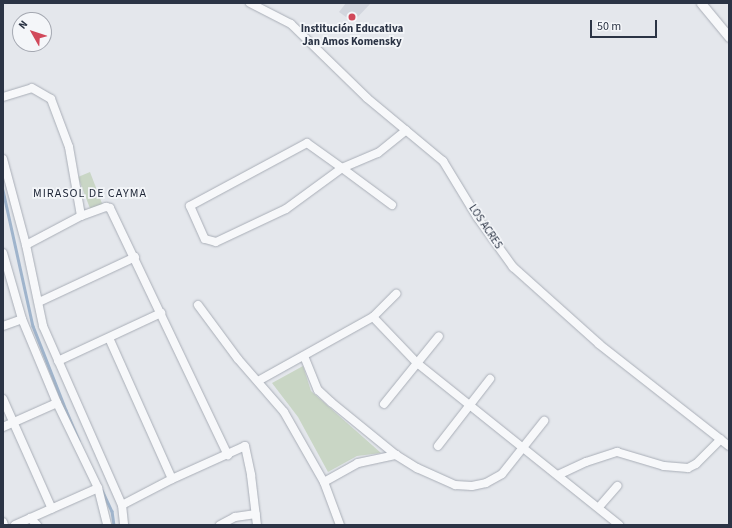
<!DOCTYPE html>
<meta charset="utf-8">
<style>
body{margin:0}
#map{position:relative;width:732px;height:528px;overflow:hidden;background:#e4e7ec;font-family:"Source Sans 3",sans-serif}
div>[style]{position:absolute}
.built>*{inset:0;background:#d2d6de}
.green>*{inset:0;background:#c9d6c5}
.stream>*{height:2.5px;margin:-1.25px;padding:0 1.25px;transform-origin:1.25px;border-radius:1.25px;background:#9fb4cc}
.roads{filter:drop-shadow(0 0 1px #a9aeb7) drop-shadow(0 0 1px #a9aeb7)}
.minor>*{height:8px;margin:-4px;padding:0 4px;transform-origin:4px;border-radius:4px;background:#f7f8fa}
.tertiary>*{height:9px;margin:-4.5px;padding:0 4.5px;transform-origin:4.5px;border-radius:4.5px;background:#f7f8fa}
.dots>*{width:11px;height:11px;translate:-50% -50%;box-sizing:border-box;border:2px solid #f4f6f9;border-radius:50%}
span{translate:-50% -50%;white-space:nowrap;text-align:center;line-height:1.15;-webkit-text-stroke:3.5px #f4f6f9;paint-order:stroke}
.poi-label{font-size:11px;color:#2b3445;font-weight:700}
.street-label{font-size:11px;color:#2b3445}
.neighbourhood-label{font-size:12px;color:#1d2536;letter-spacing:1px}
.frame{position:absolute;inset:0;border:4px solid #2b3445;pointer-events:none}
.north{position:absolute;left:12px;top:12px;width:40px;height:40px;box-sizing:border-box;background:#f4f6f9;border:1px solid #a4a8b1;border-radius:50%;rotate:309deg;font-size:11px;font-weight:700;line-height:16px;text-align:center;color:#2b3445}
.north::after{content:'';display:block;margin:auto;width:14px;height:18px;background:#d1495b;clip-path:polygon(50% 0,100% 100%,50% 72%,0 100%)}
.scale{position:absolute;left:590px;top:20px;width:67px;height:18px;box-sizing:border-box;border:2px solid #2b3445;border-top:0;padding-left:5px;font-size:12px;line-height:14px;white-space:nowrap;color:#2b3445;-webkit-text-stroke:3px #f4f6f9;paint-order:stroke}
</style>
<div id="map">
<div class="built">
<div style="clip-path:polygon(346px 3px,371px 3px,353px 22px,339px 12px)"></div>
</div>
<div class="green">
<div style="clip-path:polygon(90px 172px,103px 206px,91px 211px,78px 177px)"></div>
<div style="clip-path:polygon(303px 366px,311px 391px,381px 453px,357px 456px,328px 472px,298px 417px,272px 383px)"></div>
</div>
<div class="stream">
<div style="left:3px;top:190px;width:139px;rotate:77.6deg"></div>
<div style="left:33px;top:326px;width:90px;rotate:68.6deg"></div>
<div style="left:66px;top:410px;width:33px;rotate:67deg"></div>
<div style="left:102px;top:490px;width:23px;rotate:65deg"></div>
<div style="left:112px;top:511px;width:14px;rotate:82deg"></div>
</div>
<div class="roads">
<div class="minor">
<div style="left:250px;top:3px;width:46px;rotate:27.1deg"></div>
<div style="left:291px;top:24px;width:106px;rotate:44.2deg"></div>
<div style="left:367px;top:98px;width:99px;rotate:39.7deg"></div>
<div style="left:443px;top:161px;width:66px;rotate:58.7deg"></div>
<div style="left:477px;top:217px;width:62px;rotate:54.2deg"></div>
<div style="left:513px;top:267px;width:115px;rotate:41.8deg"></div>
<div style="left:599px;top:344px;width:165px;rotate:38.1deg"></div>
<div style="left:3px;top:97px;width:30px;rotate:-17deg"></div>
<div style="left:32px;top:88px;width:22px;rotate:30deg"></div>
<div style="left:51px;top:99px;width:51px;rotate:69.4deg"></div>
<div style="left:69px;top:147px;width:70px;rotate:80.1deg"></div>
<div style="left:3px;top:159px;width:89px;rotate:75deg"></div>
<div style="left:26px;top:245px;width:83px;rotate:78.1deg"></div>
<div style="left:43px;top:326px;width:196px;rotate:66.2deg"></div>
<div style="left:122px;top:505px;width:20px;rotate:84deg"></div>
<div style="left:392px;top:205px;width:62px;rotate:-143.5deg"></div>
<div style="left:342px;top:168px;width:43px;rotate:-144.5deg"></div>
<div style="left:307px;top:143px;width:133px;rotate:151.7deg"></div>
<div style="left:190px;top:206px;width:36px;rotate:66deg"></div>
<div style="left:205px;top:239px;width:11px;rotate:15deg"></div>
<div style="left:216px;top:242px;width:77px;rotate:-25.2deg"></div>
<div style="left:286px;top:209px;width:69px;rotate:-36.2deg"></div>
<div style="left:342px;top:168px;width:39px;rotate:-23deg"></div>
<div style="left:378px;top:153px;width:36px;rotate:-39deg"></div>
<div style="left:26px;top:245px;width:62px;rotate:-27.8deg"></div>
<div style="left:81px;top:216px;width:27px;rotate:-20deg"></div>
<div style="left:106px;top:207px;width:4px;rotate:14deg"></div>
<div style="left:110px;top:208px;width:274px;rotate:64.5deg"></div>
<div style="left:3px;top:253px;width:69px;rotate:73.9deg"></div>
<div style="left:22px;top:319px;width:91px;rotate:67.4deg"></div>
<div style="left:57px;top:403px;width:94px;rotate:64.2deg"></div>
<div style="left:98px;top:488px;width:38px;rotate:76deg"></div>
<div style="left:39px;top:302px;width:106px;rotate:-25.1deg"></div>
<div style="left:198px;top:305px;width:67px;rotate:53.5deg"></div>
<div style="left:238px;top:359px;width:70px;rotate:49deg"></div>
<div style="left:284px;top:412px;width:81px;rotate:60.3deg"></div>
<div style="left:324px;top:482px;width:46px;rotate:69.6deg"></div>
<div style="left:373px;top:317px;width:33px;rotate:-45deg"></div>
<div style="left:3px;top:326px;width:20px;rotate:-20deg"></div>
<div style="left:109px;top:338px;width:154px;rotate:65.9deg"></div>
<div style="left:304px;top:356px;width:37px;rotate:68deg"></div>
<div style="left:318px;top:390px;width:18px;rotate:43deg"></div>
<div style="left:331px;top:402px;width:84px;rotate:39.2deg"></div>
<div style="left:396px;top:455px;width:25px;rotate:32deg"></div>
<div style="left:417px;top:468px;width:42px;rotate:24.1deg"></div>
<div style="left:455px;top:485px;width:17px;rotate:3deg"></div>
<div style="left:472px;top:486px;width:14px;rotate:-12deg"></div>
<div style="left:486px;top:483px;width:18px;rotate:-29deg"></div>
<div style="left:502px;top:474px;width:68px;rotate:-51.6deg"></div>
<div style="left:58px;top:361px;width:114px;rotate:-25deg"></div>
<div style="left:258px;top:381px;width:132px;rotate:-29.1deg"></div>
<div style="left:373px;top:317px;width:64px;rotate:46.3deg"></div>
<div style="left:417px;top:363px;width:259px;rotate:38.7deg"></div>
<div style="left:3px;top:399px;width:120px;rotate:66deg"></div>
<div style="left:384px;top:404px;width:87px;rotate:-51deg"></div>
<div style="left:3px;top:427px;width:59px;rotate:-24deg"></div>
<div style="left:438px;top:446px;width:85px;rotate:-52.2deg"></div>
<div style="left:558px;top:475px;width:31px;rotate:-25deg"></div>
<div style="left:586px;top:462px;width:33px;rotate:-18deg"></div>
<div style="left:617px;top:452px;width:49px;rotate:16.6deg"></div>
<div style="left:664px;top:466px;width:24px;rotate:5deg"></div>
<div style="left:688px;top:468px;width:9px;rotate:-27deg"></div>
<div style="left:696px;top:464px;width:35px;rotate:-45deg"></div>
<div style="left:324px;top:482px;width:39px;rotate:-29deg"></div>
<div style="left:358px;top:463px;width:39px;rotate:-12deg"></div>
<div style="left:122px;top:505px;width:56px;rotate:-27.5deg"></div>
<div style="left:172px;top:479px;width:80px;rotate:-24.3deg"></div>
<div style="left:245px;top:446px;width:30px;rotate:78deg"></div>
<div style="left:251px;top:475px;width:50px;rotate:83.2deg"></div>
<div style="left:599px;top:507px;width:28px;rotate:-49deg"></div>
<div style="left:30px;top:518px;width:10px;rotate:45deg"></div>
<div style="left:3px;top:522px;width:3px;rotate:72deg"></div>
<div style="left:15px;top:525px;width:91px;rotate:-24deg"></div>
<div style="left:220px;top:525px;width:17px;rotate:-28deg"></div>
<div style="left:235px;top:517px;width:21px;rotate:-8deg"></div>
</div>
<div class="tertiary">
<div style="left:701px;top:3px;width:44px;rotate:50.5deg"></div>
</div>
</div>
<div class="dots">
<div style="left:352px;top:17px;background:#d1495b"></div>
</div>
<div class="poi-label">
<span style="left:352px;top:36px">Institución Educativa<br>Jan Amos Komensky</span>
</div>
<div class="street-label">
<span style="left:485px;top:227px;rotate:56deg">LOS ACRES</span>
</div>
<div class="neighbourhood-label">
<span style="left:90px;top:194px">MIRASOL DE CAYMA</span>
</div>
<div class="frame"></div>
<div class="north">N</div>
<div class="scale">50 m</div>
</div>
